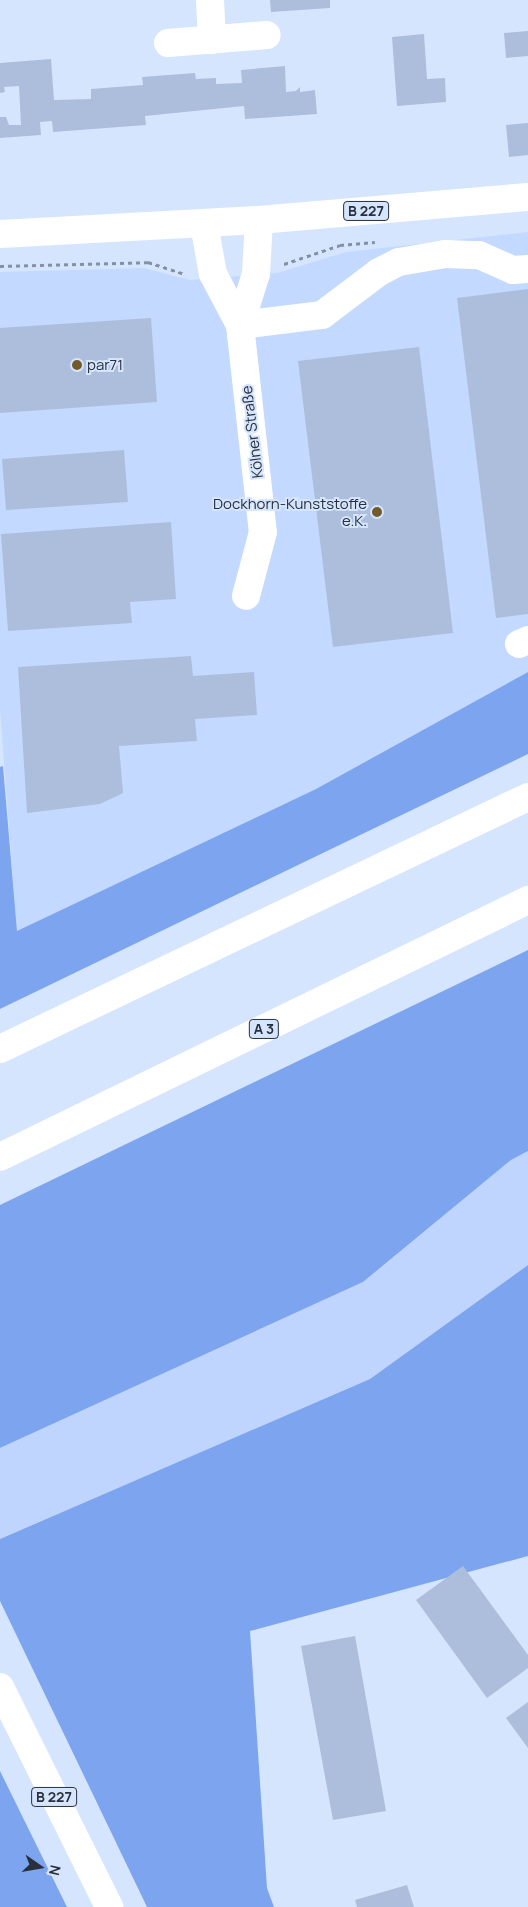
<!DOCTYPE html>
<meta charset="utf-8">
<style>
body{margin:0}
#map{position:relative;width:528px;height:1907px;overflow:hidden;background:#d6e5fe;font-family:Manrope,sans-serif}
div>[style]{position:absolute}
.built>*{inset:0;background:#c3d9ff}
.green>*{inset:0;background:#bfd5fd}
.forest>*{inset:0;background:#7da5ef}
.building>*{inset:0;background:#adbedd}
.path>*{height:3px;margin-top:-1.5px;transform-origin:0;background:repeating-linear-gradient(90deg,#8590a3 0 4px,transparent 0 8px)}
.minor>*{height:28px;margin:-14px;padding:0 14px;transform-origin:14px;border-radius:14px;background:#fff}
.major>*{height:28px;margin:-14px;padding:0 14px;transform-origin:14px;border-radius:14px;background:#fff}
.highway>*{height:28px;margin:-14px;padding:0 14px;transform-origin:14px;border-radius:14px;background:#fff}
.dots>*{width:14px;height:14px;translate:-50% -50%;box-sizing:border-box;border:2px solid #d6e5fe;border-radius:50%}
span{translate:-50% -50%;white-space:nowrap;text-align:center;line-height:1.15;-webkit-text-stroke:4px #d6e5fe;paint-order:stroke}
.shield-label span{padding:1px 4px;background:#d6e5fe;border:1px solid;border-radius:4px;-webkit-text-stroke-width:0}
.shield-label{font-size:14px;color:#29303c;font-weight:700}
.poi-label{font-size:15px;color:#29303c}
.left{translate:0 -50%;text-align:left}
.right{translate:-100% -50%;text-align:right}
.street-label{font-size:15px;color:#29303c}
.north{position:absolute;left:15px;top:1842px;width:50px;height:50px;-webkit-text-stroke:4px #d6e5fe;paint-order:stroke;rotate:103deg;font-size:14px;font-weight:700;line-height:20px;text-align:center;color:#29303c}
.north::after{content:'';display:block;margin:auto;width:18px;height:22px;background:#29303c;clip-path:polygon(50% 0,100% 100%,50% 72%,0 100%)}
</style>
<div id="map">
<div class="built">
<div style="clip-path:polygon(528px 232px,528px 672px,316px 789px,17px 931px,0 710px,0 272px,144px 268px,190px 280px,277px 273px,346px 252px)"></div>
</div>
<div class="green">
<div style="clip-path:polygon(528px 1151px,528px 1265px,370px 1379px,0 1539px,0 1448px,363px 1282px,511px 1160px)"></div>
</div>
<div class="forest">
<div style="clip-path:polygon(528px 672px,528px 754px,0 1009px,0 767px,3px 766px,17px 931px,316px 789px)"></div>
<div style="clip-path:polygon(528px 950px,528px 1151px,511px 1160px,363px 1282px,0 1448px,0 1205px)"></div>
<div style="clip-path:polygon(528px 1265px,528px 1556px,250px 1631px,267px 1888px,274px 1907px,147px 1907px,0 1601px,0 1539px,370px 1379px)"></div>
<div style="clip-path:polygon(0 1771px,67px 1907px,0 1907px)"></div>
</div>
<div class="building">
<div style="clip-path:polygon(270px 0,330px 0,330px 8px,271px 12px)"></div>
<div style="clip-path:polygon(528px 31px,528px 56px,506px 58px,504px 33px)"></div>
<div style="clip-path:polygon(424px 34px,427px 79px,445px 78px,446px 102px,397px 106px,392px 37px)"></div>
<div style="clip-path:polygon(51px 59px,54px 100px,91px 99px,91px 89px,143px 85px,142px 77px,195px 73px,196px 79px,216px 78px,216px 84px,242px 83px,241px 70px,285px 66px,286px 92px,296px 91px,300px 87px,300px 92px,315px 90px,317px 114px,245px 119px,244px 106px,145px 116px,146px 125px,53px 132px,52px 121px,40px 122px,41px 135px,0 138px,0 117px,6px 117px,9px 125px,21px 125px,19px 86px,4px 87px,5px 92px,0 93px,0 63px)"></div>
<div style="clip-path:polygon(528px 123px,528px 155px,509px 157px,506px 125px)"></div>
<div style="clip-path:polygon(528px 289px,528px 614px,496px 618px,457px 298px)"></div>
<div style="clip-path:polygon(151px 318px,157px 402px,0 413px,0 328px)"></div>
<div style="clip-path:polygon(419px 347px,453px 633px,333px 647px,298px 361px)"></div>
<div style="clip-path:polygon(124px 450px,128px 502px,6px 510px,2px 459px)"></div>
<div style="clip-path:polygon(171px 522px,176px 599px,130px 602px,132px 623px,8px 631px,1px 534px)"></div>
<div style="clip-path:polygon(191px 656px,193px 676px,254px 672px,257px 715px,195px 719px,197px 741px,119px 746px,123px 793px,100px 804px,27px 813px,18px 667px)"></div>
<div style="clip-path:polygon(463px 1566px,528px 1655px,528px 1668px,487px 1698px,416px 1600px)"></div>
<div style="clip-path:polygon(355px 1636px,386px 1811px,333px 1820px,301px 1646px)"></div>
<div style="clip-path:polygon(528px 1702px,528px 1748px,506px 1718px)"></div>
<div style="clip-path:polygon(407px 1885px,414px 1907px,357px 1907px,355px 1900px)"></div>
</div>
<div class="path">
<div style="left:284px;top:264px;width:59px;rotate:-18.7deg"></div>
<div style="left:340px;top:245px;width:35px;rotate:-5deg"></div>
<div style="left:0;top:266px;width:148px;rotate:-1.5deg"></div>
<div style="left:148px;top:262px;width:39px;rotate:18deg"></div>
</div>
<div class="minor">
<div style="left:210px;top:0;width:40px;rotate:87.1deg"></div>
<div style="left:168px;top:43px;width:99px;rotate:-4.6deg"></div>
<div style="left:204px;top:224px;width:51px;rotate:79.8deg"></div>
<div style="left:213px;top:274px;width:58px;rotate:62.1deg"></div>
<div style="left:240px;top:325px;width:208px;rotate:83.7deg"></div>
<div style="left:263px;top:532px;width:66px;rotate:104.9deg"></div>
<div style="left:240px;top:325px;width:83px;rotate:-7deg"></div>
<div style="left:322px;top:315px;width:71px;rotate:-37deg"></div>
<div style="left:379px;top:272px;width:22px;rotate:-27deg"></div>
<div style="left:399px;top:262px;width:47px;rotate:-9.9deg"></div>
<div style="left:445px;top:254px;width:34px;rotate:2deg"></div>
<div style="left:479px;top:255px;width:37px;rotate:24deg"></div>
<div style="left:513px;top:270px;width:15px;rotate:-4deg"></div>
<div style="left:240px;top:325px;width:53px;rotate:-72.6deg"></div>
<div style="left:256px;top:274px;width:54px;rotate:-86.8deg"></div>
<div style="left:519px;top:644px;width:10px;rotate:-24deg"></div>
</div>
<div class="major">
<div style="left:0;top:234px;width:259px;rotate:-3.1deg"></div>
<div style="left:259px;top:220px;width:270px;rotate:-4.9deg"></div>
<div style="left:0;top:1687px;width:246px;rotate:63.6deg"></div>
</div>
<div class="highway">
<div style="left:0;top:1049px;width:585px;rotate:-25.51deg"></div>
<div style="left:0;top:1157px;width:587px;rotate:-25.95deg"></div>
</div>
<div class="dots">
<div style="left:77px;top:365px;background:#725a2a"></div>
<div style="left:377px;top:512px;background:#725a2a"></div>
</div>
<div class="shield-label">
<span style="left:366px;top:211px">B 227</span>
<span style="left:264px;top:1029px">A 3</span>
<span style="left:54px;top:1797px">B 227</span>
</div>
<div class="poi-label">
<span class="left" style="left:87px;top:365px">par71</span>
<span class="right" style="left:367px;top:512px">Dockhorn-Kunststoffe<br>e.K.</span>
</div>
<div class="street-label">
<span style="left:252px;top:432px;rotate:-97deg">Kölner Straße</span>
</div>
<div class="north">N</div>
</div>
